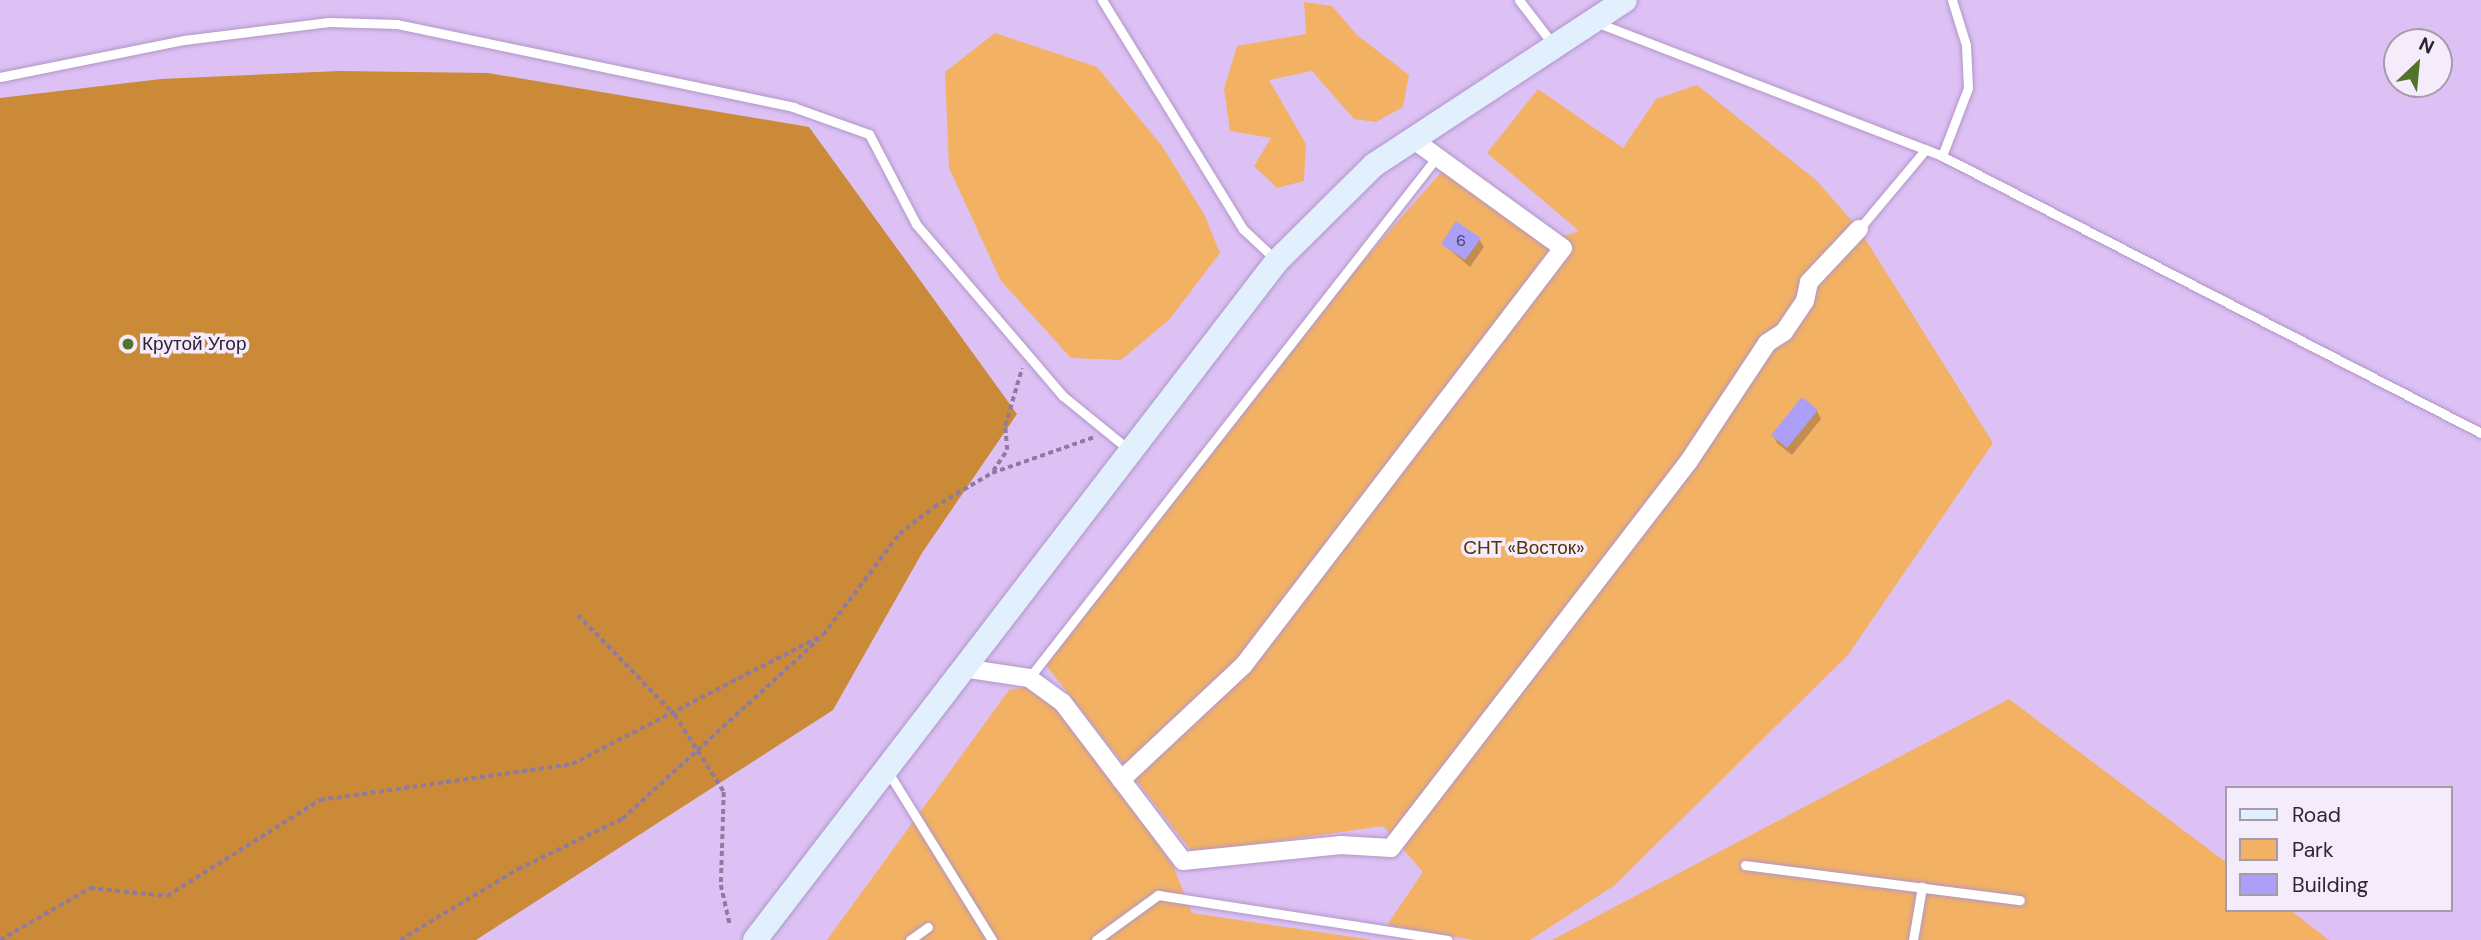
<!DOCTYPE html>
<meta charset="utf-8">
<style>
body{margin:0}
#map{position:relative;width:2481px;height:940px;overflow:hidden;background:#ddc1f5;font-family:"DM Sans",sans-serif}
div>[style]{position:absolute}
.green>*{inset:0;background:#f3b164}
.forest>*{inset:0;background:#ca8a37}
.shadow>*{inset:0;background:#0003}
.building>*{inset:0;background:#ab9ff7}
.path>*{height:3.5px;margin-top:-1.75px;transform-origin:0;background:repeating-linear-gradient(90deg,#8f7ba0 0 5px,transparent 0 8.5px)}
.roads{filter:drop-shadow(0 0 2px #b196c7) drop-shadow(0 0 2px #b196c7)}
.lane>*{height:9px;margin:-4.5px;padding:0 4.5px;transform-origin:4.5px;border-radius:4.5px;background:#fff}
.street>*{height:18px;margin:-9px;padding:0 9px;transform-origin:9px;border-radius:9px;background:#fff}
.secondary>*{height:24px;margin:-12px;padding:0 12px;transform-origin:12px;border-radius:12px;background:#e2effd}
.dots>*{width:19px;height:19px;translate:-50% -50%;box-sizing:border-box;border:4px solid #f4ebfb;border-radius:50%}
span{translate:-50% -50%;white-space:nowrap;text-align:center;line-height:1.15;-webkit-text-stroke:7px #f4ebfb;paint-order:stroke}
.number-label{font-size:16px;color:#4e4367}
.number-label span{-webkit-text-stroke-width:0}
.poi-label{font-size:19px;color:#2f2437}
.left{translate:0 -50%;text-align:left}
.park-label{font-size:19px;color:#543404}
.legend{position:absolute;left:2225px;top:786px;width:228px;height:126px;box-sizing:border-box;background:#f4ebfb;border:2px solid #a59bad;margin:0;padding:9px 12px;list-style:none;font-size:21px;color:#2f2437}
.legend li{display:flex;align-items:center;gap:14px;height:35px}
.legend b{width:35px;border:2px solid #a59bad}
.north{position:absolute;left:2383px;top:28px;width:70px;height:70px;box-sizing:border-box;background:#f4ebfb;border:2px solid #a59bad;border-radius:50%;rotate:26deg;font-size:19px;font-weight:700;line-height:28px;text-align:center;color:#2f2437}
.north::after{content:'';display:block;margin:auto;width:24px;height:32px;background:#53732a;clip-path:polygon(50% 0,100% 100%,50% 72%,0 100%)}
</style>
<div id="map">
<div class="green">
<div style="clip-path:polygon(1304px 2px,1332px 6px,1357px 35px,1409px 75px,1403px 107px,1376px 122px,1354px 119px,1312px 71px,1269px 80px,1306px 144px,1304px 181px,1277px 188px,1254px 166px,1271px 138px,1230px 131px,1224px 89px,1237px 46px,1306px 34px)"></div>
<div style="clip-path:polygon(995px 33px,1097px 67px,1162px 146px,1204px 214px,1220px 253px,1169px 320px,1121px 360px,1071px 358px,1001px 281px,949px 168px,945px 72px)"></div>
<div style="clip-path:polygon(1697px 85px,1817px 181px,1859px 229px,1993px 443px,1848px 655px,1615px 885px,1530px 940px,1473px 940px,1387px 925px,1423px 872px,1383px 826px,1193px 853px,1046px 665px,1364px 260px,1444px 169px,1541px 244px,1579px 231px,1487px 153px,1538px 89px,1623px 148px,1656px 99px)"></div>
<div style="clip-path:polygon(1036px 685px,1069px 711px,1173px 866px,1192px 913px,1373px 940px,827px 940px,1009px 690px)"></div>
<div style="clip-path:polygon(2009px 699px,2227px 863px,2227px 910px,2290px 910px,2329px 940px,1552px 940px)"></div>
</div>
<div class="forest">
<div style="clip-path:polygon(339px 71px,488px 73px,809px 127px,1017px 414px,922px 553px,833px 710px,476px 940px,0 940px,0 98px,161px 79px)"></div>
</div>
<div class="shadow">
<div style="clip-path:polygon(1479px 239px,1484px 247px,1470px 267px,1443px 244px)"></div>
<div style="clip-path:polygon(1817px 411px,1821px 419px,1792px 455px,1777px 443px,1773px 435px)"></div>
</div>
<div class="building">
<div style="clip-path:polygon(1456px 221px,1481px 238px,1465px 260px,1441px 244px)"></div>
<div style="clip-path:polygon(1802px 397px,1818px 410px,1787px 448px,1771px 435px)"></div>
</div>
<div class="path">
<div style="left:993px;top:471px;width:25px;rotate:-56deg"></div>
<div style="left:1007px;top:450px;width:24px;rotate:-95deg"></div>
<div style="left:1005px;top:426px;width:60px;rotate:-73.7deg"></div>
<div style="left:578px;top:615px;width:139px;rotate:45.9deg"></div>
<div style="left:675px;top:715px;width:91px;rotate:57.5deg"></div>
<div style="left:724px;top:792px;width:93px;rotate:91.8deg"></div>
<div style="left:721px;top:885px;width:41px;rotate:77.3deg"></div>
<div style="left:0;top:940px;width:104px;rotate:-30deg"></div>
<div style="left:90px;top:888px;width:77px;rotate:5.9deg"></div>
<div style="left:167px;top:896px;width:181px;rotate:-32.1deg"></div>
<div style="left:320px;top:800px;width:255px;rotate:-8.1deg"></div>
<div style="left:572px;top:764px;width:282px;rotate:-27.2deg"></div>
<div style="left:823px;top:635px;width:126px;rotate:-53deg"></div>
<div style="left:899px;top:534px;width:44px;rotate:-37.6deg"></div>
<div style="left:934px;top:507px;width:67px;rotate:-30.4deg"></div>
<div style="left:992px;top:473px;width:109px;rotate:-19.3deg"></div>
<div style="left:400px;top:940px;width:138px;rotate:-31deg"></div>
<div style="left:518px;top:869px;width:115px;rotate:-25.7deg"></div>
<div style="left:622px;top:819px;width:267px;rotate:-42.4deg"></div>
</div>
<div class="roads">
<div class="lane">
<div style="left:1102px;top:0;width:269px;rotate:58.4deg"></div>
<div style="left:1243px;top:229px;width:44px;rotate:43.2deg"></div>
<div style="left:1519px;top:0;width:54px;rotate:52.5deg"></div>
<div style="left:1598px;top:23px;width:369px;rotate:21.1deg"></div>
<div style="left:1942px;top:156px;width:606px;rotate:27.2deg"></div>
<div style="left:0;top:77px;width:188px;rotate:-11.4deg"></div>
<div style="left:184px;top:40px;width:146px;rotate:-7.1deg"></div>
<div style="left:329px;top:22px;width:68px;rotate:1.7deg"></div>
<div style="left:397px;top:24px;width:405px;rotate:11.8deg"></div>
<div style="left:793px;top:107px;width:81px;rotate:19.6deg"></div>
<div style="left:869px;top:134px;width:102px;rotate:62.4deg"></div>
<div style="left:916px;top:224px;width:226px;rotate:49.5deg"></div>
<div style="left:1063px;top:396px;width:84px;rotate:39.2deg"></div>
<div style="left:1942px;top:156px;width:73px;rotate:-69.1deg"></div>
<div style="left:1968px;top:88px;width:43px;rotate:-92.7deg"></div>
<div style="left:1966px;top:45px;width:47px;rotate:-107.3deg"></div>
<div style="left:1859px;top:229px;width:104px;rotate:-50.1deg"></div>
<div style="left:1029px;top:678px;width:662px;rotate:-51.94deg"></div>
<div style="left:888px;top:772px;width:198px;rotate:58.2deg"></div>
<div style="left:1745px;top:865px;width:277px;rotate:7.3deg"></div>
<div style="left:910px;top:940px;width:22px;rotate:-36deg"></div>
<div style="left:1096px;top:940px;width:77px;rotate:-36deg"></div>
<div style="left:1158px;top:895px;width:293px;rotate:8.8deg"></div>
<div style="left:1913px;top:940px;width:54px;rotate:-80.4deg"></div>
</div>
<div class="street">
<div style="left:963px;top:668px;width:67px;rotate:8.6deg"></div>
<div style="left:1029px;top:678px;width:42px;rotate:36.3deg"></div>
<div style="left:1063px;top:703px;width:198px;rotate:52.8deg"></div>
<div style="left:1183px;top:861px;width:159px;rotate:-5.8deg"></div>
<div style="left:1341px;top:845px;width:50px;rotate:3.4deg"></div>
<div style="left:1391px;top:848px;width:488px;rotate:-52.4deg"></div>
<div style="left:1689px;top:461px;width:141px;rotate:-56.5deg"></div>
<div style="left:1767px;top:343px;width:20px;rotate:-33deg"></div>
<div style="left:1784px;top:332px;width:37px;rotate:-56deg"></div>
<div style="left:1805px;top:301px;width:19px;rotate:-78deg"></div>
<div style="left:1809px;top:282px;width:73px;rotate:-46.7deg"></div>
<div style="left:1121px;top:780px;width:167px;rotate:-43.1deg"></div>
<div style="left:1243px;top:666px;width:526px;rotate:-52.56deg"></div>
<div style="left:1563px;top:248px;width:188px;rotate:-144.1deg"></div>
</div>
<div class="secondary">
<div style="left:755px;top:940px;width:856px;rotate:-52.45deg"></div>
<div style="left:1277px;top:261px;width:136px;rotate:-44.7deg"></div>
<div style="left:1374px;top:165px;width:300px;rotate:-33.3deg"></div>
</div>
</div>
<div class="dots">
<div style="left:128px;top:344px;background:#53732a"></div>
</div>
<div class="number-label">
<span style="left:1461px;top:241px">6</span>
</div>
<div class="poi-label">
<span class="left" style="left:142px;top:344px">Крутой Угор</span>
</div>
<div class="park-label">
<span style="left:1524px;top:548px">СНТ «Восток»</span>
</div>
<ul class="legend">
<li><b style="height:9px;background:#e2effd"></b>Road</li>
<li><b style="height:19px;background:#f3b164"></b>Park</li>
<li><b style="height:19px;background:#ab9ff7"></b>Building</li>
</ul>
<div class="north">N</div>
</div>
